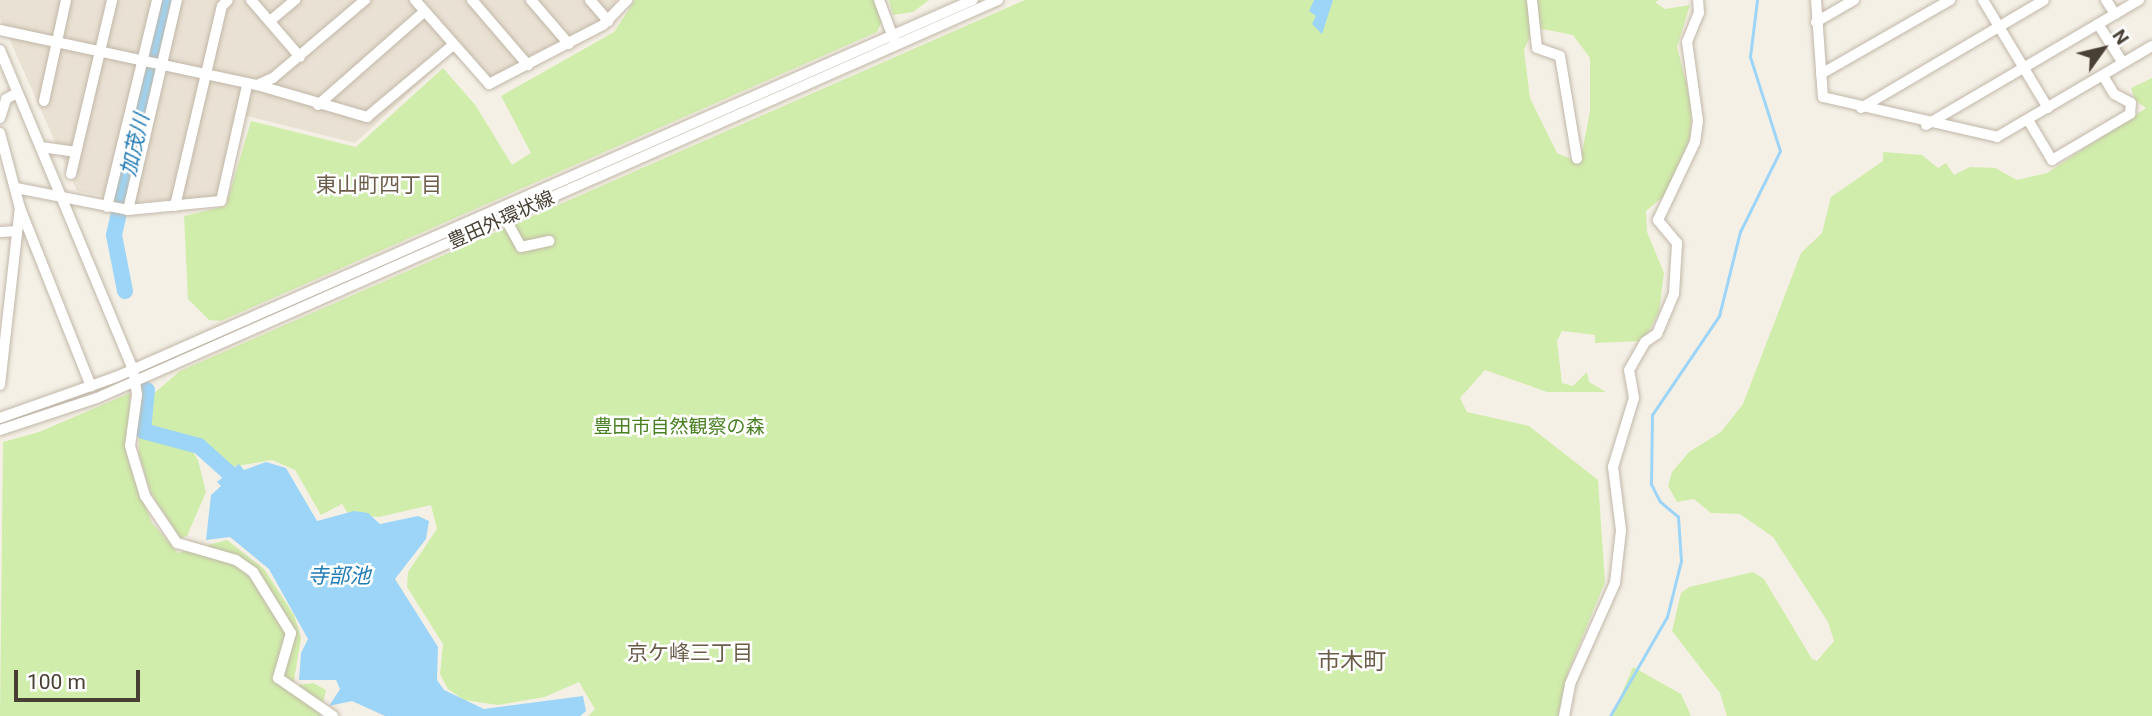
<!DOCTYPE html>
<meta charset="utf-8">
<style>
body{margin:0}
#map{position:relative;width:2152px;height:716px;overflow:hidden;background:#f5f0e6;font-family:Roboto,"Noto Sans JP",sans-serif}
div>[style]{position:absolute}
.residential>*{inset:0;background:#e9e1d3}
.green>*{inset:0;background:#d1edab}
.water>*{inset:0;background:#9cd5f7}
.stream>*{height:2.5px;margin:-1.25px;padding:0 1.25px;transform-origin:1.25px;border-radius:1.25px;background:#9cd5f7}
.river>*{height:16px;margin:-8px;padding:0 8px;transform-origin:8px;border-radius:8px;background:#9cd5f7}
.roads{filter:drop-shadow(0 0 2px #c1b7a8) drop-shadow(0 0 2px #c1b7a8)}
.minor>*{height:10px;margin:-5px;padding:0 5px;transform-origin:5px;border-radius:5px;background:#fff}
span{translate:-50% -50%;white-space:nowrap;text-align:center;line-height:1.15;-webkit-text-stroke:5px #fff;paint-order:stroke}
.street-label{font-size:19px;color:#484034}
.park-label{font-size:19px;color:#498022}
.water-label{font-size:21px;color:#227cb5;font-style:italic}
.neighbourhood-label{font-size:21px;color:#6c5d4b}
.quarter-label{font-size:23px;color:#6c5d4b}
.north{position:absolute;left:2068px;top:14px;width:70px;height:70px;-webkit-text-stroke:5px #fff;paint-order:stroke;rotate:56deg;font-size:19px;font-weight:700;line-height:28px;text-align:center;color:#484034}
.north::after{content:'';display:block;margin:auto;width:24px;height:32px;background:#484034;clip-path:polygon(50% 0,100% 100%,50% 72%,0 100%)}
.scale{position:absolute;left:14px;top:670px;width:126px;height:32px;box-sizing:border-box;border:4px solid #484034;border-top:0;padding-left:9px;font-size:21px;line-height:24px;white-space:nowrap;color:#484034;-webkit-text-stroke:5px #fff;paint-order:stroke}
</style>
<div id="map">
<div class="residential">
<div style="clip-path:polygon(0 0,617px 0,602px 23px,489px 79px,451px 54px,355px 143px,247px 116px,218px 196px,137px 202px,77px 191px,0 18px)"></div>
</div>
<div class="green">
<div style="clip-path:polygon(635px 0,874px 0,882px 21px,877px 32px,221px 321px,209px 320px,188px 299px,184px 216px,226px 206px,251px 121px,356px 147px,443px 68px,476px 106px,512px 165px,531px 153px,501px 96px,614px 32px)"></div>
<div style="clip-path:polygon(889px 0,929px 0,913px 12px,893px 15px)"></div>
<div style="clip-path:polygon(1025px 0,1529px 0,1530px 36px,1524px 50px,1530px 98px,1557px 153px,1580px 163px,1590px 111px,1590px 58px,1573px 35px,1537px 28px,1536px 0,1659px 0,1655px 2px,1665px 9px,1690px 5px,1677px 47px,1692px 106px,1690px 137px,1671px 190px,1646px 211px,1647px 232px,1664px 273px,1659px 312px,1649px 331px,1641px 341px,1595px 343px,1595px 335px,1562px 331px,1557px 341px,1562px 383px,1573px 386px,1587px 372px,1589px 382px,1606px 392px,1547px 392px,1485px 370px,1460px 398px,1467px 412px,1529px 426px,1598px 480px,1605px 582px,1568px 672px,1558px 716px,588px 716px,595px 709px,579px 682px,545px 697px,498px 705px,464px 700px,448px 689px,440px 674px,443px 644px,407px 587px,408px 572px,437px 529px,431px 505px,379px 517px,349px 515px,342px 504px,321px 515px,295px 470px,272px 460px,227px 468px,198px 442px,147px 429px,152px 395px,180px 371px)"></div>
<div style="clip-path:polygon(2152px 78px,2152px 716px,1727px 716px,1720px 693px,1672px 631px,1681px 593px,1689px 587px,1753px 572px,1764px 579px,1812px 659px,1817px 661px,1834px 641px,1828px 622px,1773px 537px,1740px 514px,1711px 513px,1694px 499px,1677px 502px,1668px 486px,1672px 472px,1689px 452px,1721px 432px,1743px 404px,1801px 253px,1822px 233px,1831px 197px,1883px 161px,1883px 152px,1922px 155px,1938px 168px,1946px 163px,1954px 175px,1970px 167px,1995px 168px,2017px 180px,2047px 173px,2146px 108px,2135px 100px,2131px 88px)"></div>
<div style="clip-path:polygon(130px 393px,128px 460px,152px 523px,178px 553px,227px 540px,264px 569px,294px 615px,301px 638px,293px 686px,313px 683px,326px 690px,320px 716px,0 716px,3px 442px,39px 432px)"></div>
<div style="clip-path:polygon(139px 434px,189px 446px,198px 460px,206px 492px,187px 536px,180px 538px,151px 493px,139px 455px)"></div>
<div style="clip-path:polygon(1633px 667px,1681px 694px,1691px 716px,1612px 716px)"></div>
</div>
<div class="water">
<div style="clip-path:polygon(1314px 0,1333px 0,1322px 34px,1312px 24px,1316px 16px,1309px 11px)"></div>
<div style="clip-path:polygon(266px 462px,286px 468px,317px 521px,354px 511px,368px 513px,380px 524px,418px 516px,429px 521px,426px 539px,395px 579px,438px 647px,437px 680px,444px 690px,484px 709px,583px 696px,586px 711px,580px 716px,385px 716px,352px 701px,329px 706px,340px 689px,336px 680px,299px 680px,301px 653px,308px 639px,269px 569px,230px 537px,206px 540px,211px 495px,221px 486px,217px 482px,239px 464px,244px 470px)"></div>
</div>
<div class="stream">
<div style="left:1610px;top:716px;width:114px;rotate:-60.1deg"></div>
<div style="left:1667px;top:617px;width:58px;rotate:-76deg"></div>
<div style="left:1681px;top:561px;width:44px;rotate:-93.9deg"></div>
<div style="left:1678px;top:517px;width:23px;rotate:-140deg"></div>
<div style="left:1660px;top:502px;width:20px;rotate:-117deg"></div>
<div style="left:1651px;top:484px;width:69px;rotate:-89.2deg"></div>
<div style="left:1652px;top:415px;width:120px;rotate:-55.9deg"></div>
<div style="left:1719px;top:316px;width:87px;rotate:-76deg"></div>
<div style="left:1740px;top:232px;width:90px;rotate:-63.7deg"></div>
<div style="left:1780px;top:151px;width:99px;rotate:-107.7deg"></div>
<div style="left:1750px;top:57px;width:57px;rotate:-83deg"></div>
</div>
<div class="river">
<div style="left:125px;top:291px;width:57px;rotate:-101.1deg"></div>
<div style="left:114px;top:235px;width:241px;rotate:-77.3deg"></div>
<div style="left:147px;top:390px;width:41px;rotate:95.6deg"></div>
<div style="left:143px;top:431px;width:58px;rotate:15deg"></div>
<div style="left:199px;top:446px;width:40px;rotate:42deg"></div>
</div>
<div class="roads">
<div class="minor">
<div style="left:251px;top:0;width:75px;rotate:49.3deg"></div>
<div style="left:415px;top:0;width:112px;rotate:48.6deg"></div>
<div style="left:489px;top:84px;width:128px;rotate:-27.4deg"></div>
<div style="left:603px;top:25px;width:35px;rotate:-46deg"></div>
<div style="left:472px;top:0;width:86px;rotate:49.3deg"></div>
<div style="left:531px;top:0;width:58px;rotate:49.2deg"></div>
<div style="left:590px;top:0;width:28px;rotate:49deg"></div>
<div style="left:879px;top:0;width:43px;rotate:69.4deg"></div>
<div style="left:1532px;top:0;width:48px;rotate:84.1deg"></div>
<div style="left:1537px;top:48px;width:24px;rotate:19deg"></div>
<div style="left:1560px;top:56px;width:104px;rotate:80.6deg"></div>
<div style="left:1816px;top:0;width:97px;rotate:85.9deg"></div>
<div style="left:1823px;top:97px;width:179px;rotate:12.9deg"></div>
<div style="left:1997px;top:137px;width:180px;rotate:-30.4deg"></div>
<div style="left:1983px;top:0;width:126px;rotate:59deg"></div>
<div style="left:2106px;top:0;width:17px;rotate:57deg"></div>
<div style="left:270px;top:21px;width:33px;rotate:-40deg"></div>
<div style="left:1816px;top:22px;width:44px;rotate:-30.1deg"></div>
<div style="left:2098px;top:24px;width:46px;rotate:57.3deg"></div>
<div style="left:0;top:30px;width:263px;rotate:12.1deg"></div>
<div style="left:257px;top:85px;width:115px;rotate:16.2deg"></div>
<div style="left:367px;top:117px;width:112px;rotate:-39.9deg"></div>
<div style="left:0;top:50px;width:346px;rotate:67.4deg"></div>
<div style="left:133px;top:369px;width:26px;rotate:81deg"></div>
<div style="left:137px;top:395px;width:51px;rotate:97.8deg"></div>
<div style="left:130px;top:446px;width:52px;rotate:73.3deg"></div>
<div style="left:145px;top:496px;width:57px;rotate:55.8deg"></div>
<div style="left:177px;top:543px;width:61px;rotate:16.1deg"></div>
<div style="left:236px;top:560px;width:21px;rotate:35deg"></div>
<div style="left:253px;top:572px;width:72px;rotate:58.1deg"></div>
<div style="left:291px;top:633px;width:47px;rotate:106.1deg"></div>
<div style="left:278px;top:678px;width:67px;rotate:34.6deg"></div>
<div style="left:1821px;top:74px;width:149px;rotate:-29.8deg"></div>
<div style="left:257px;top:85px;width:17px;rotate:-24deg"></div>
<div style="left:273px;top:78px;width:121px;rotate:-40.3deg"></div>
<div style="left:44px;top:101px;width:103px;rotate:-77.7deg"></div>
<div style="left:318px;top:105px;width:142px;rotate:-41.3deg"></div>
<div style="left:1861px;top:108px;width:212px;rotate:-30.5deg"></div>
<div style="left:0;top:118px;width:20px;rotate:-72deg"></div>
<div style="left:6px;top:99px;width:13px;rotate:-29deg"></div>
<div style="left:2028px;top:120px;width:47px;rotate:59deg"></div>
<div style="left:2052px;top:160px;width:91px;rotate:-30.5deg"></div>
<div style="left:2130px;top:114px;width:11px;rotate:-85deg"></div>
<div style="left:2131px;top:103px;width:19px;rotate:-152deg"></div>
<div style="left:2114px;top:94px;width:21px;rotate:-121deg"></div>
<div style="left:1926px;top:125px;width:247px;rotate:-30.4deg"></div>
<div style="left:0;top:133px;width:78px;rotate:75.1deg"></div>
<div style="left:20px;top:208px;width:192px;rotate:68.3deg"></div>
<div style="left:41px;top:147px;width:34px;rotate:8deg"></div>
<div style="left:71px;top:174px;width:179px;rotate:-76.7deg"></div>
<div style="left:16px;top:188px;width:114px;rotate:11.1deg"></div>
<div style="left:128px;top:210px;width:93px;rotate:-5.5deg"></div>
<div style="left:221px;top:201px;width:118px;rotate:-77.3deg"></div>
<div style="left:175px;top:206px;width:205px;rotate:-76.8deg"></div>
<div style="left:222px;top:6px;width:8px;rotate:-45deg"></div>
<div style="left:107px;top:207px;width:213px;rotate:-76.4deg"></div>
<div style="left:128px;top:210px;width:216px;rotate:-76.9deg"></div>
<div style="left:505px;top:218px;width:33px;rotate:61deg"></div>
<div style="left:521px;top:247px;width:29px;rotate:-12deg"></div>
<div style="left:0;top:232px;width:17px;rotate:-3deg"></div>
<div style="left:0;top:385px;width:178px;rotate:-83.6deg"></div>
<div style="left:0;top:418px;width:123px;rotate:-19.5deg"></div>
<div style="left:116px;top:377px;width:936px;rotate:-23.75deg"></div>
<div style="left:0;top:430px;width:102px;rotate:-18.3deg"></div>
<div style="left:97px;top:398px;width:985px;rotate:-23.83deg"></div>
<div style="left:1564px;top:716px;width:33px;rotate:-79deg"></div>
<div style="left:1570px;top:684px;width:111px;rotate:-66deg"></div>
<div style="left:1615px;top:583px;width:53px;rotate:-83.5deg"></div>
<div style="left:1621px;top:530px;width:64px;rotate:-97.2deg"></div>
<div style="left:1613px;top:467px;width:72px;rotate:-73.1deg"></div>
<div style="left:1634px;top:398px;width:28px;rotate:-100deg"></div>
<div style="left:1629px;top:370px;width:32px;rotate:-60deg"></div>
<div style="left:1645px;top:342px;width:14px;rotate:-34deg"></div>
<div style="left:1657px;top:334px;width:43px;rotate:-67deg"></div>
<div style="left:1674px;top:294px;width:51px;rotate:-86.6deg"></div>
<div style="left:1677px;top:243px;width:30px;rotate:-130deg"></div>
<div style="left:1658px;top:220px;width:86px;rotate:-64.6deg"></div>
<div style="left:1695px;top:142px;width:21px;rotate:-82deg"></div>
<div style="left:1698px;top:121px;width:80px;rotate:-97.9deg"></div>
<div style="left:1687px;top:42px;width:31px;rotate:-68deg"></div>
<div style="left:1699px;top:13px;width:13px;rotate:-94deg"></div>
</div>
</div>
<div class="street-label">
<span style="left:501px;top:220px;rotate:-24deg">豊田外環状線</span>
</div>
<div class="park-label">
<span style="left:679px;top:427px">豊田市自然観察の森</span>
</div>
<div class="water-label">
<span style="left:135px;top:145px;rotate:-77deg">加茂川</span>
<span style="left:339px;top:576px">寺部池</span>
</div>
<div class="neighbourhood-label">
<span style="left:379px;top:185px">東山町四丁目</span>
<span style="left:690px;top:653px">京ケ峰三丁目</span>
</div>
<div class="quarter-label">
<span style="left:1352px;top:662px">市木町</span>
</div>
<div class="north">N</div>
<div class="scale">100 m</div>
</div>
